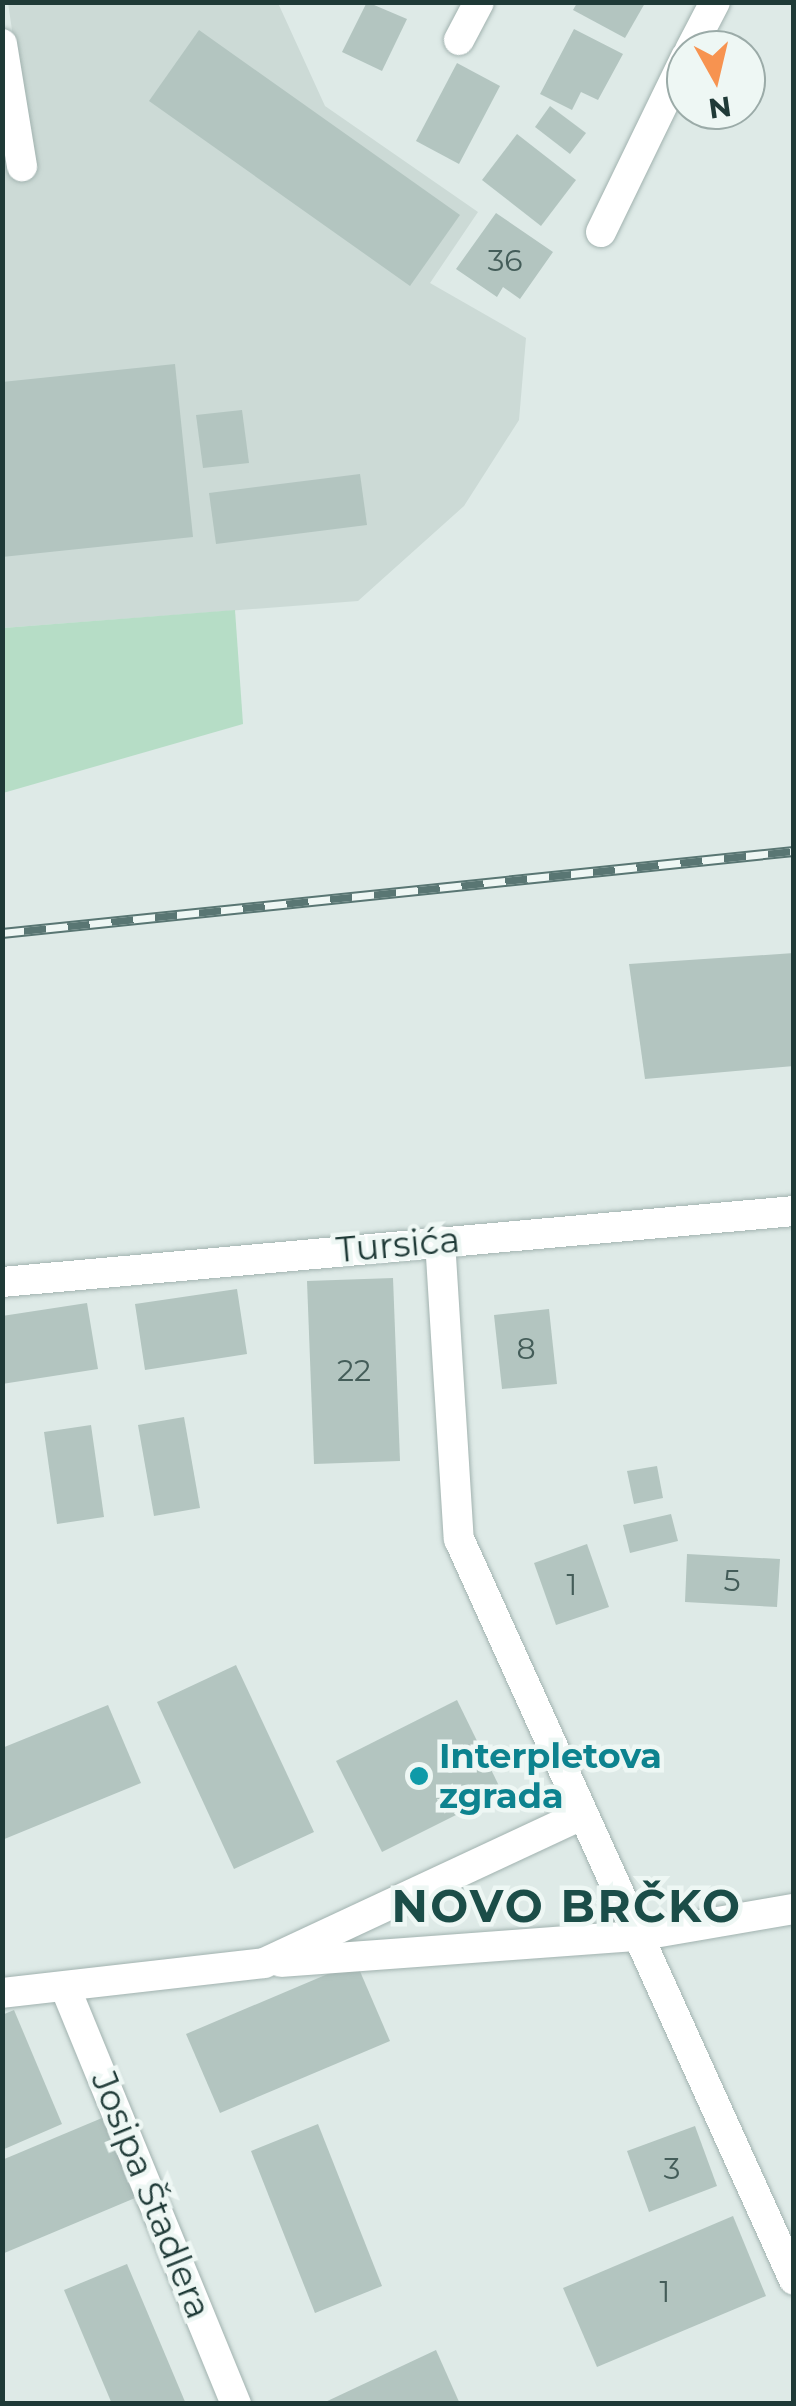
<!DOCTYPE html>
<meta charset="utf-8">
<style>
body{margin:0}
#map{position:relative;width:796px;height:2406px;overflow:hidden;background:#deeae7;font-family:Montserrat,sans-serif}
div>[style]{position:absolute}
.built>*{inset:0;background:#ccdad6}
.green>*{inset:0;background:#b6ddc6}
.building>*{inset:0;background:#b3c5c0}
.roads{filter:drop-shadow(0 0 2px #a1b2af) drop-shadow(0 0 2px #a1b2af)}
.minor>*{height:30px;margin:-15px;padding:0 15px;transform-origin:15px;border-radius:15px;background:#fff}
.rail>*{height:11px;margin-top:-5.5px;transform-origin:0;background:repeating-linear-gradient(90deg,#eef7f4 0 22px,#597673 0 44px);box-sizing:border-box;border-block:2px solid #597673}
.dots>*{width:28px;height:28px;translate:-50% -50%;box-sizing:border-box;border:5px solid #eef7f4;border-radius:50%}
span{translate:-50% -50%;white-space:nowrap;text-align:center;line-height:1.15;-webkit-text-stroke:9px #eef7f4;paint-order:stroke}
.number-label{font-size:30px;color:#445d59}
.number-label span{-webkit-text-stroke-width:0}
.street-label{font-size:35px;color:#1f3a37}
.culture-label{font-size:35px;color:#0d838f;font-weight:700}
.left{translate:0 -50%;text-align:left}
.district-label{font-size:45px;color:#1b4d48;font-weight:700;letter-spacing:2.5px}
.frame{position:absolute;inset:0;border:5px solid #1f3a37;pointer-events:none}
.north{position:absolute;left:666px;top:30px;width:100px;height:100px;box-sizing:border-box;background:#eef7f4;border:2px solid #9baba8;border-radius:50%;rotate:172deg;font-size:28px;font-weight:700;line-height:40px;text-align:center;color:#1f3a37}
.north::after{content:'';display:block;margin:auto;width:35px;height:45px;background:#f79350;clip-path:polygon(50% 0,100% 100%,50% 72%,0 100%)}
</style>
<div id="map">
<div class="built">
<div style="clip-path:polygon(8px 3px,278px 3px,325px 106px,478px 212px,430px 283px,526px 338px,519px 420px,464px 506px,358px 601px,3px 628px,3px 162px,30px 151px)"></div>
</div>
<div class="green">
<div style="clip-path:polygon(235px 610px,243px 724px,3px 793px,3px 628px)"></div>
</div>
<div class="building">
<div style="clip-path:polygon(367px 2px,407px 19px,382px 71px,342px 52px)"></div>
<div style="clip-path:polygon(577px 3px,645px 3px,625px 38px,573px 10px)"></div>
<div style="clip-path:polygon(574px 29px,623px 54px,598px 100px,581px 92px,572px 110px,540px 94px)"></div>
<div style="clip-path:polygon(199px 30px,460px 215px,410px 286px,149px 101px)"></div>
<div style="clip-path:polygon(457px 63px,500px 86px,459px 164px,416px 141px)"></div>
<div style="clip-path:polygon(550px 106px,586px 133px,570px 154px,535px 127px)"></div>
<div style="clip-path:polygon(517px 134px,576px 180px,541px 226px,482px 180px)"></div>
<div style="clip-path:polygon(496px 213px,553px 252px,520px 299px,503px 287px,497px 297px,456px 269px)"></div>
<div style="clip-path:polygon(175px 364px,193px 537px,2px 557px,2px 382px)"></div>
<div style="clip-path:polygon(242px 410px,249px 463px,203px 468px,196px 415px)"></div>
<div style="clip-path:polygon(360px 474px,367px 525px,216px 544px,209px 493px)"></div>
<div style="clip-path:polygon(794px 953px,794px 1066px,645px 1079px,629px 964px)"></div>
<div style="clip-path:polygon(393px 1278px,400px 1461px,314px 1464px,307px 1281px)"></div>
<div style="clip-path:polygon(237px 1289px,247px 1354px,145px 1370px,135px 1304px)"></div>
<div style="clip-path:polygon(87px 1303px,98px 1369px,2px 1384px,2px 1316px)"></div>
<div style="clip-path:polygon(549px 1309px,557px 1384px,502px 1389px,494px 1315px)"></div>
<div style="clip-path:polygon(184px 1417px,200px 1508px,154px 1516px,138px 1425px)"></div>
<div style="clip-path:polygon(91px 1425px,104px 1517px,57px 1524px,44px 1432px)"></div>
<div style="clip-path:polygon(657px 1466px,663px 1498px,634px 1504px,627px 1471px)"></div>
<div style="clip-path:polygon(671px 1514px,678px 1541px,630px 1553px,623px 1525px)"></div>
<div style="clip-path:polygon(587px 1544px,609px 1607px,556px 1625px,534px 1563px)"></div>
<div style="clip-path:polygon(687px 1554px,780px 1559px,777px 1607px,685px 1602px)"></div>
<div style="clip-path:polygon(236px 1665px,314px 1832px,234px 1869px,157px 1702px)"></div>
<div style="clip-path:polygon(457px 1700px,502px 1792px,382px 1852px,336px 1761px)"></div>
<div style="clip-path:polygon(108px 1705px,141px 1783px,2px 1840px,2px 1748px)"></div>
<div style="clip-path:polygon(356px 1962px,390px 2041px,220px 2113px,186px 2034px)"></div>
<div style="clip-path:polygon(14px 2010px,62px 2124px,2px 2150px,2px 2015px)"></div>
<div style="clip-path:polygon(102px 2118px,135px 2198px,2px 2254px,2px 2160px)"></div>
<div style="clip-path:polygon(318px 2124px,382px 2286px,315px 2313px,251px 2151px)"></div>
<div style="clip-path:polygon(695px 2126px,717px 2186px,649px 2212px,627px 2151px)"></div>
<div style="clip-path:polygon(733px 2216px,766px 2296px,597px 2367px,563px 2288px)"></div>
<div style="clip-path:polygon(127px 2264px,186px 2404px,112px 2404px,64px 2290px)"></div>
<div style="clip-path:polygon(436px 2350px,460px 2404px,321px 2404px)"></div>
</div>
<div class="roads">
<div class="minor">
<div style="left:459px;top:40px;width:43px;rotate:-62.2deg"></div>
<div style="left:2px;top:44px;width:124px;rotate:80.7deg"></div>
<div style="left:690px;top:50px;width:54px;rotate:-62.5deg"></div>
<div style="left:601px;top:232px;width:195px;rotate:-64.1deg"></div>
<div style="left:440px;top:1241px;width:299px;rotate:86.4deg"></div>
<div style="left:459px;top:1539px;width:813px;rotate:65.67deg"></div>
<div style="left:2px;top:1282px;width:795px;rotate:-5.12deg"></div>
<div style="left:281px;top:1962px;width:357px;rotate:-4.2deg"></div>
<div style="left:637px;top:1936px;width:159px;rotate:-9.8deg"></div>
<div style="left:65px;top:1987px;width:451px;rotate:67.7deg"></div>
<div style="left:2px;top:1993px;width:264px;rotate:-6.5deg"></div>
<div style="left:264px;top:1963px;width:351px;rotate:-25deg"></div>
</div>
</div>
<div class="rail">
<div style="left:2px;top:933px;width:796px;rotate:-5.91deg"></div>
</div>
<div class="dots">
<div style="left:419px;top:1776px;background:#0f9aa8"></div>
</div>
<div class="number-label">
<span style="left:505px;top:261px">36</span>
<span style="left:526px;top:1349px">8</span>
<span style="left:354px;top:1371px">22</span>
<span style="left:732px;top:1581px">5</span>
<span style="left:572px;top:1585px">1</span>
<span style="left:672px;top:2169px">3</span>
<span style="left:665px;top:2292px">1</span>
</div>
<div class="street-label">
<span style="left:398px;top:1245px;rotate:-5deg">Tursića</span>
<span style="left:151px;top:2195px;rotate:68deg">Josipa Štadlera</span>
</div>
<div class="culture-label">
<span class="left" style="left:439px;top:1776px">Interpletova<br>zgrada</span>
</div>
<div class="district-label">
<span style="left:567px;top:1906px">NOVO BRČKO</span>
</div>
<div class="frame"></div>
<div class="north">N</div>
</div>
